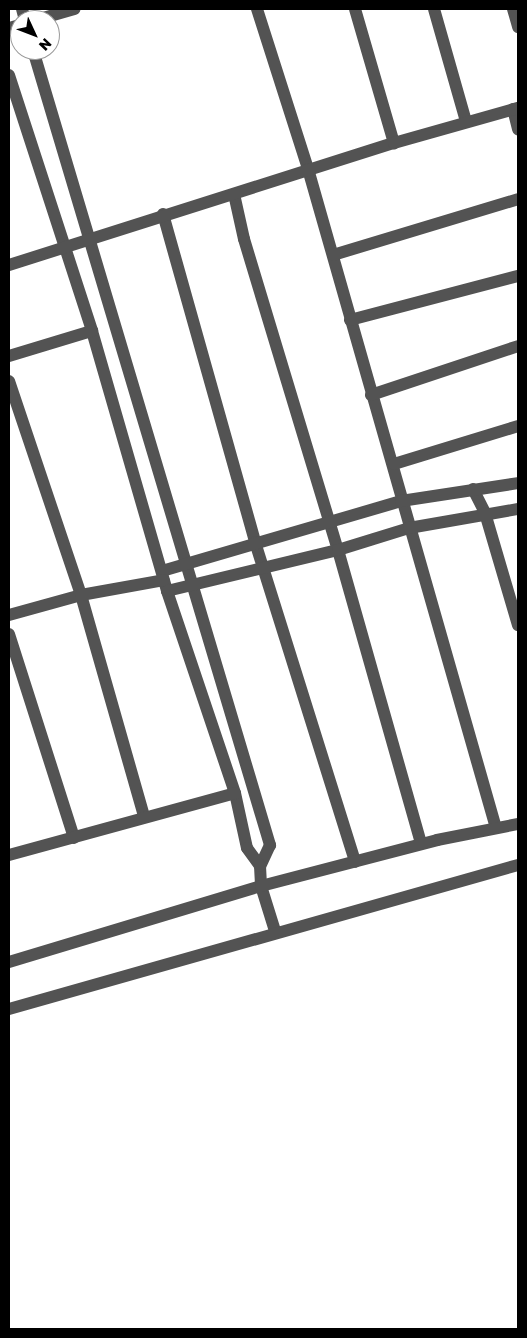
<!DOCTYPE html>
<style>
body{margin:0}
#map{position:relative;width:527px;height:1338px;overflow:hidden;background:#fff;font-family:"Golos Text",sans-serif}
div>[style]{position:absolute}
.minor>*{height:12px;margin:-6px;padding:0 6px;transform-origin:6px;border-radius:6px;background:#535353}
span{translate:-50% -50%;white-space:nowrap;text-align:center;line-height:1.15;-webkit-text-stroke:4px #fff;paint-order:stroke}
.frame{position:absolute;inset:0;border:10px solid #000;pointer-events:none}
.north{position:absolute;left:10px;top:10px;width:50px;height:50px;box-sizing:border-box;background:#fff;border:1px solid #999;border-radius:50%;rotate:133deg;font-size:14px;font-weight:700;line-height:20px;text-align:center;color:#000}
.north::after{content:'';display:block;margin:auto;width:18px;height:22px;background:#000;clip-path:polygon(50% 0,100% 100%,50% 72%,0 100%)}
</style>
<div id="map">
<div class="minor">
<div style="left:22px;top:9px;width:11px;rotate:75deg"></div>
<div style="left:257px;top:9px;width:168px;rotate:72.3deg"></div>
<div style="left:308px;top:169px;width:685px;rotate:74.08deg"></div>
<div style="left:355px;top:9px;width:140px;rotate:73.8deg"></div>
<div style="left:434px;top:9px;width:116px;rotate:74.1deg"></div>
<div style="left:513px;top:9px;width:19px;rotate:74deg"></div>
<div style="left:36px;top:20px;width:40px;rotate:-16deg"></div>
<div style="left:9px;top:28px;width:11px;rotate:-15deg"></div>
<div style="left:33px;top:50px;width:830px;rotate:73.4deg"></div>
<div style="left:270px;top:845px;width:23px;rotate:115deg"></div>
<div style="left:260px;top:866px;width:20px;rotate:87deg"></div>
<div style="left:261px;top:886px;width:47px;rotate:72.7deg"></div>
<div style="left:9px;top:75px;width:269px;rotate:72deg"></div>
<div style="left:92px;top:331px;width:271px;rotate:73.9deg"></div>
<div style="left:167px;top:591px;width:213px;rotate:71.4deg"></div>
<div style="left:235px;top:793px;width:56px;rotate:77.7deg"></div>
<div style="left:247px;top:848px;width:22px;rotate:54deg"></div>
<div style="left:513px;top:109px;width:21px;rotate:76deg"></div>
<div style="left:234px;top:194px;width:46px;rotate:77.5deg"></div>
<div style="left:244px;top:239px;width:325px;rotate:73.2deg"></div>
<div style="left:338px;top:550px;width:305px;rotate:74.2deg"></div>
<div style="left:163px;top:214px;width:341px;rotate:74.3deg"></div>
<div style="left:255px;top:542px;width:335px;rotate:72.6deg"></div>
<div style="left:333px;top:255px;width:193px;rotate:-16.8deg"></div>
<div style="left:9px;top:265px;width:404px;rotate:-17.6deg"></div>
<div style="left:394px;top:143px;width:129px;rotate:-15.8deg"></div>
<div style="left:350px;top:320px;width:174px;rotate:-14.7deg"></div>
<div style="left:9px;top:356px;width:87px;rotate:-16.8deg"></div>
<div style="left:9px;top:381px;width:226px;rotate:71.4deg"></div>
<div style="left:81px;top:595px;width:230px;rotate:74.1deg"></div>
<div style="left:371px;top:395px;width:155px;rotate:-18.4deg"></div>
<div style="left:394px;top:464px;width:130px;rotate:-17deg"></div>
<div style="left:473px;top:489px;width:27px;rotate:63deg"></div>
<div style="left:485px;top:513px;width:117px;rotate:73.6deg"></div>
<div style="left:162px;top:571px;width:249px;rotate:-16.3deg"></div>
<div style="left:401px;top:501px;width:118px;rotate:-8.7deg"></div>
<div style="left:167px;top:591px;width:176px;rotate:-13.5deg"></div>
<div style="left:338px;top:550px;width:74px;rotate:-17.2deg"></div>
<div style="left:409px;top:528px;width:111px;rotate:-9.9deg"></div>
<div style="left:9px;top:615px;width:75px;rotate:-15.5deg"></div>
<div style="left:81px;top:595px;width:84px;rotate:-10.2deg"></div>
<div style="left:9px;top:634px;width:214px;rotate:72.3deg"></div>
<div style="left:9px;top:855px;width:234px;rotate:-15.3deg"></div>
<div style="left:9px;top:962px;width:263px;rotate:-16.8deg"></div>
<div style="left:261px;top:886px;width:182px;rotate:-14.6deg"></div>
<div style="left:437px;top:840px;width:83px;rotate:-11.2deg"></div>
<div style="left:9px;top:1009px;width:529px;rotate:-15.8deg"></div>
</div>
<div class="frame"></div>
<div class="north">N</div>
</div>
